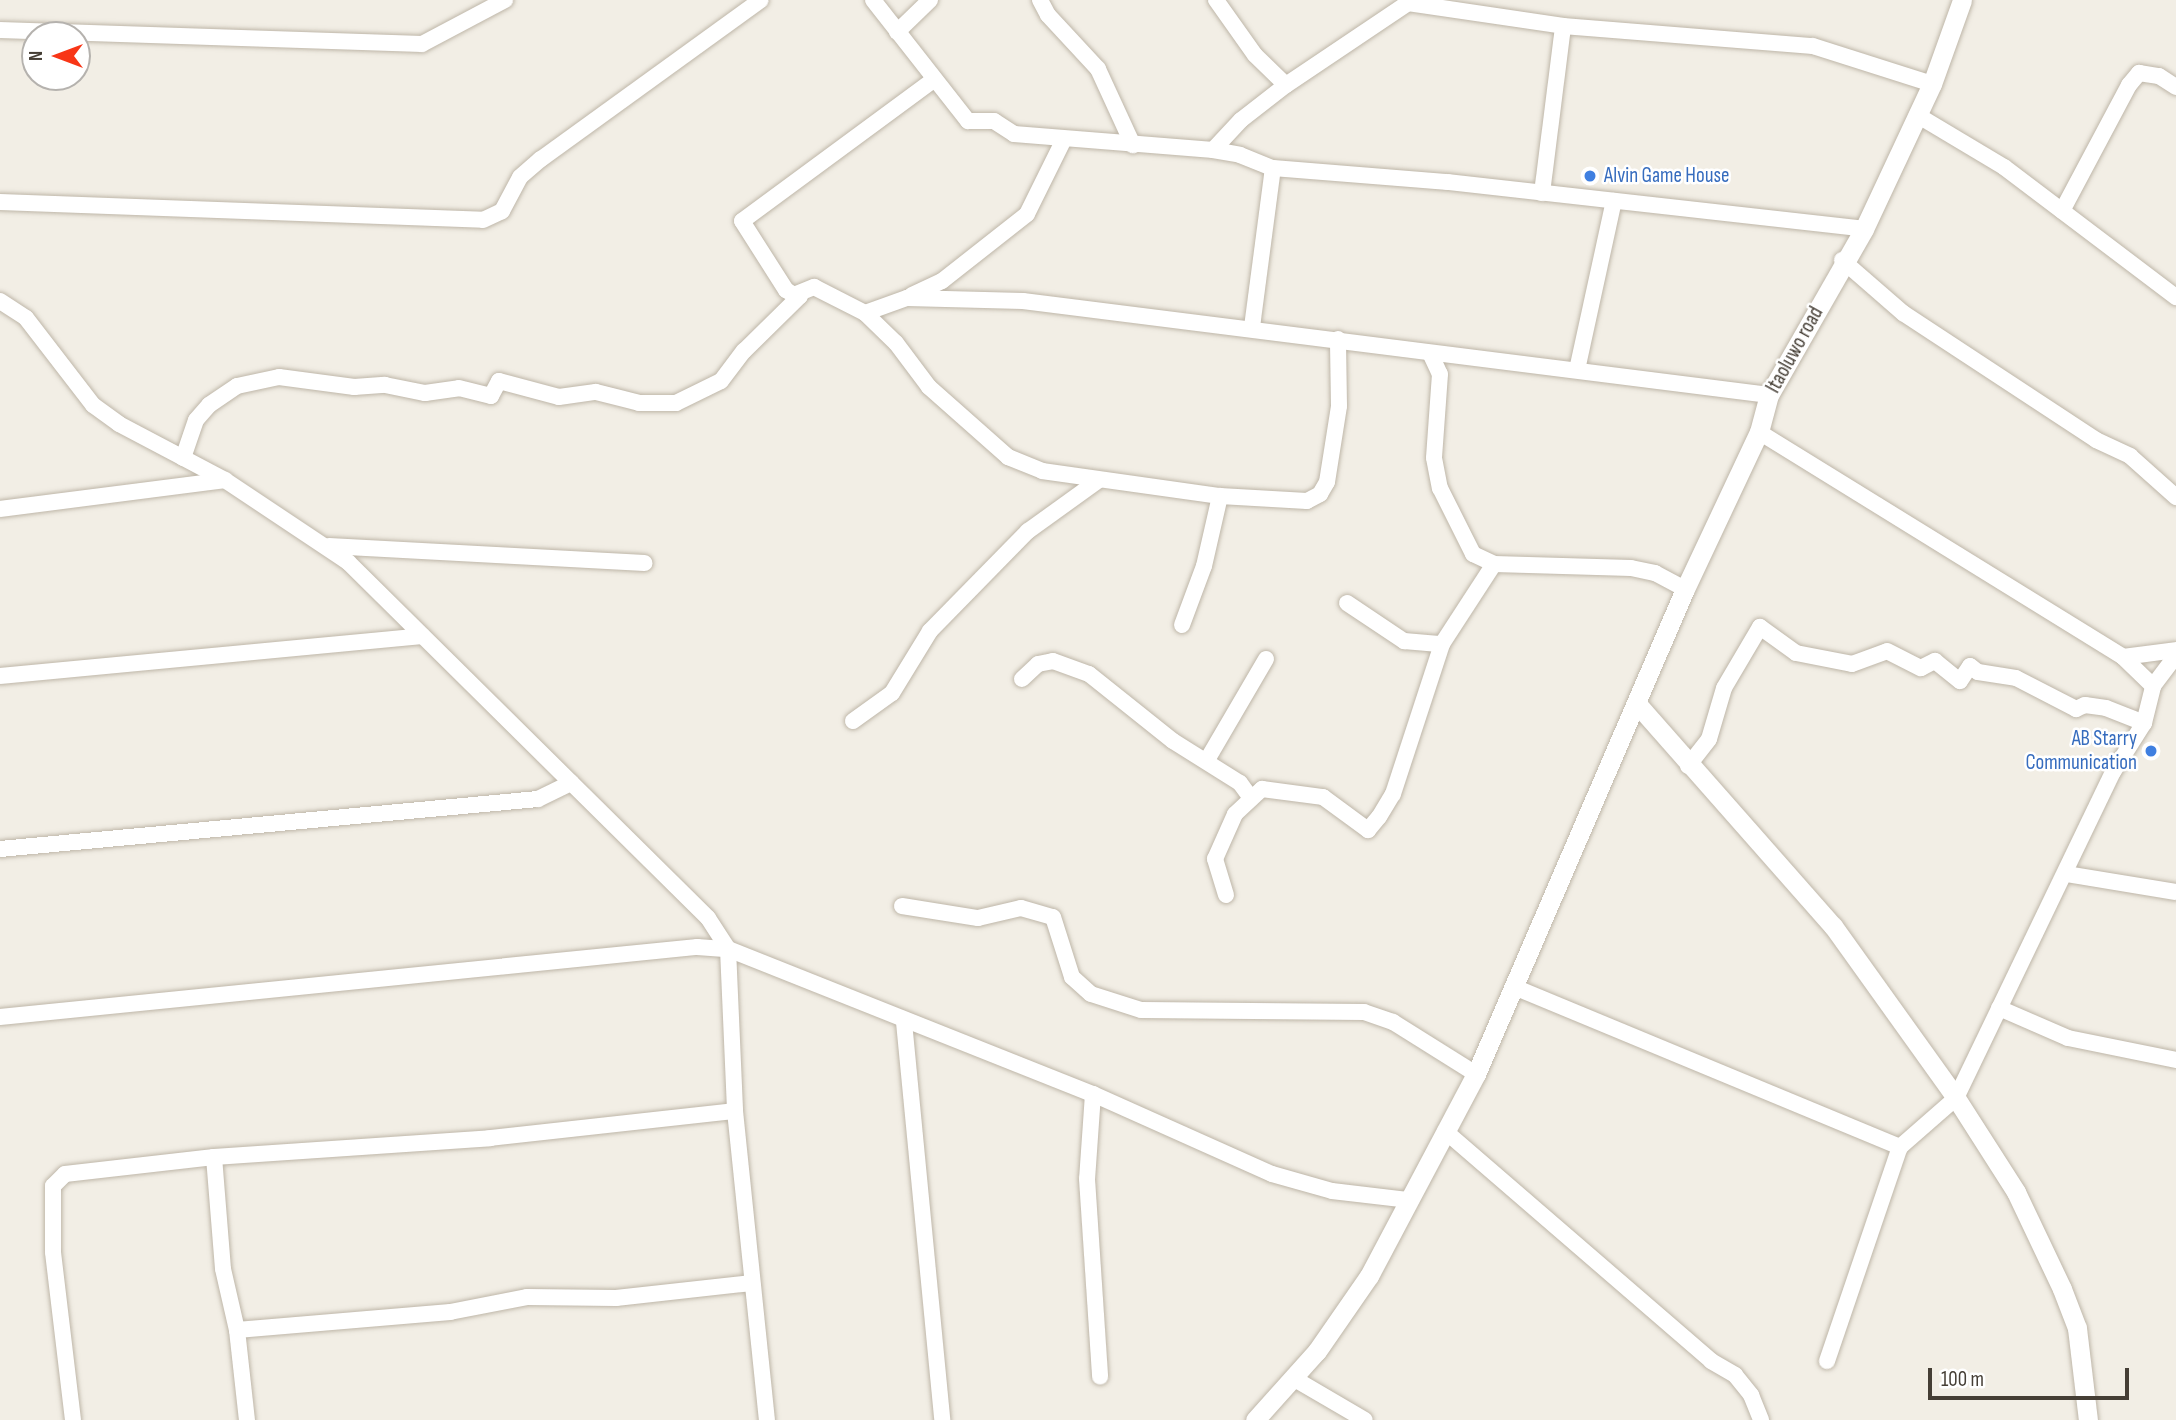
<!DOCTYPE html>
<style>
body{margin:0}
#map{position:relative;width:2176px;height:1420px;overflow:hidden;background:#f2eee5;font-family:"Sofia Sans Condensed",sans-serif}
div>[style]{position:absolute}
.roads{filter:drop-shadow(0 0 2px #beb6a8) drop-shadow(0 0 2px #beb6a8)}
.minor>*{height:16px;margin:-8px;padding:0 8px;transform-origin:8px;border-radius:8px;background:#fff}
.tertiary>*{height:19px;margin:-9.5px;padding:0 9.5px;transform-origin:9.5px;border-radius:9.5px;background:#fff}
.dots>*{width:19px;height:19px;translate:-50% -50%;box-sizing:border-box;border:4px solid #fff;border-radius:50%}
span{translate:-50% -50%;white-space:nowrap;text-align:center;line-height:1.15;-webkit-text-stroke:5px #fff;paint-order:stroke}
.shop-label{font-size:21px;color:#366cbe}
.left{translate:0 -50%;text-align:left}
.right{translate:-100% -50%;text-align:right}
.street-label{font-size:21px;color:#453e35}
.north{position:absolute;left:21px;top:21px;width:70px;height:70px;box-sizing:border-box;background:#fff;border:2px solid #b5b2ae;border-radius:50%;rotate:270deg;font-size:19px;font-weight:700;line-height:28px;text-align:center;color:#453e35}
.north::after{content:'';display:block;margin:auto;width:24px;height:32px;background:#f83617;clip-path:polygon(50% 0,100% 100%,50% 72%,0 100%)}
.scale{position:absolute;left:1928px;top:1368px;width:201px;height:32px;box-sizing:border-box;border:4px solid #453e35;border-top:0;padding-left:9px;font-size:21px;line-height:24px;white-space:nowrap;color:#453e35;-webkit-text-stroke:5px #fff;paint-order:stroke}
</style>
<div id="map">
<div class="roads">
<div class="minor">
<div style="left:873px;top:0;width:154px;rotate:51.9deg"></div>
<div style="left:968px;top:121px;width:26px"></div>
<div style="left:994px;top:121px;width:24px;rotate:33deg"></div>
<div style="left:1014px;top:134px;width:200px;rotate:4.6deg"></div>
<div style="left:1213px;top:150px;width:27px;rotate:10deg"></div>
<div style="left:1240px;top:155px;width:35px;rotate:22deg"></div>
<div style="left:1273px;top:168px;width:176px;rotate:4.6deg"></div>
<div style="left:1448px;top:182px;width:419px;rotate:6.4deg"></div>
<div style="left:1040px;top:0;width:17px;rotate:62deg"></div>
<div style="left:1048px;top:15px;width:74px;rotate:47.2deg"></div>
<div style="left:1098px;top:69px;width:84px;rotate:65.3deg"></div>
<div style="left:1216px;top:0;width:67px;rotate:54.7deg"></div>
<div style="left:1255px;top:55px;width:43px;rotate:44.1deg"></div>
<div style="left:0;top:30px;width:422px;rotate:1.9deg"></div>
<div style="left:422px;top:44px;width:94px;rotate:-27.9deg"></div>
<div style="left:897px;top:32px;width:46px;rotate:-44.1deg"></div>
<div style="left:932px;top:81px;width:236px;rotate:143.6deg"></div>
<div style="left:742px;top:221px;width:82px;rotate:57.5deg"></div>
<div style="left:786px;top:290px;width:9px;rotate:32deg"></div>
<div style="left:794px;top:295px;width:22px;rotate:-22deg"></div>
<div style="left:814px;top:287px;width:57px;rotate:27deg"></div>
<div style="left:865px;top:313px;width:45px;rotate:-19.7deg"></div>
<div style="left:907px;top:298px;width:116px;rotate:1.5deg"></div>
<div style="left:1023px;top:301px;width:752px;rotate:7.18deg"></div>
<div style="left:1917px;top:115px;width:101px;rotate:30.9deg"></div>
<div style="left:2004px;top:167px;width:216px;rotate:37.1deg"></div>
<div style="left:1213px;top:150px;width:41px;rotate:-47deg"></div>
<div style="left:1241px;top:120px;width:57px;rotate:-37.9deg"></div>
<div style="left:1286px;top:85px;width:147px;rotate:-33.9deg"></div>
<div style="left:1408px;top:3px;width:157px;rotate:8.4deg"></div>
<div style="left:1563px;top:26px;width:251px;rotate:4.6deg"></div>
<div style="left:1813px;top:46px;width:125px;rotate:17.7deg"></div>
<div style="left:1542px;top:193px;width:168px;rotate:-82.8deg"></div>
<div style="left:0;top:202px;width:483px;rotate:2.1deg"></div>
<div style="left:483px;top:220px;width:21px;rotate:-25deg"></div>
<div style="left:502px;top:211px;width:38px;rotate:-62deg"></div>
<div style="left:520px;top:177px;width:28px;rotate:-41deg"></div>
<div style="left:541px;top:159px;width:271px;rotate:-35.9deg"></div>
<div style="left:2062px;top:211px;width:143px;rotate:-62deg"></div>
<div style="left:2129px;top:85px;width:16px;rotate:-50deg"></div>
<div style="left:2139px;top:73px;width:20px;rotate:9deg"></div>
<div style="left:2159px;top:76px;width:20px;rotate:33deg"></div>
<div style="left:1842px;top:260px;width:81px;rotate:41deg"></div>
<div style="left:1903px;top:313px;width:231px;rotate:33.3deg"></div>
<div style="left:2096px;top:440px;width:38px;rotate:25deg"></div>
<div style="left:2130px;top:456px;width:62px;rotate:41.7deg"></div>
<div style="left:912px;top:295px;width:33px;rotate:-25deg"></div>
<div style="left:942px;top:281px;width:108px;rotate:-38.2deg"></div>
<div style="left:1027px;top:214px;width:84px;rotate:-63.7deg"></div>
<div style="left:0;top:301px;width:31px;rotate:33deg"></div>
<div style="left:26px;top:318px;width:110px;rotate:52.4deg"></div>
<div style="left:93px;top:405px;width:32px;rotate:36deg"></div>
<div style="left:119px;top:424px;width:120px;rotate:27.8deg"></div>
<div style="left:225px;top:480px;width:148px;rotate:33.7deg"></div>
<div style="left:348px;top:562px;width:506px;rotate:44.68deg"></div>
<div style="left:708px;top:918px;width:37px;rotate:57deg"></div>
<div style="left:728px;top:949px;width:162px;rotate:87.5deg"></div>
<div style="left:735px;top:1111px;width:311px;rotate:84.1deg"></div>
<div style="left:865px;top:313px;width:43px;rotate:44.1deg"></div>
<div style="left:896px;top:343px;width:55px;rotate:53.1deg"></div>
<div style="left:929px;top:387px;width:106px;rotate:41.5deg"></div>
<div style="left:1008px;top:457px;width:37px;rotate:22deg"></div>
<div style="left:1042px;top:471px;width:180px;rotate:8deg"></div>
<div style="left:1220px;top:496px;width:87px;rotate:3.3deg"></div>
<div style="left:1307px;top:501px;width:15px;rotate:-28deg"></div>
<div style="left:1320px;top:494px;width:14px;rotate:-60deg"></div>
<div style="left:1327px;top:482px;width:77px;rotate:-81deg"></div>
<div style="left:1339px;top:406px;width:67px;rotate:-90.9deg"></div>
<div style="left:1252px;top:327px;width:160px;rotate:-82.5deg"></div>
<div style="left:1431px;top:355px;width:21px;rotate:65deg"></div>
<div style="left:1440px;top:374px;width:84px;rotate:94.1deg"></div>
<div style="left:1434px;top:458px;width:31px;rotate:79deg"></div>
<div style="left:1440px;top:488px;width:74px;rotate:63.4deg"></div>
<div style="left:1473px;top:554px;width:23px;rotate:25deg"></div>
<div style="left:1494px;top:564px;width:137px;rotate:1.7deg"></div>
<div style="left:1631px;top:568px;width:25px;rotate:12deg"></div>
<div style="left:1655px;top:573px;width:34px;rotate:28deg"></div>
<div style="left:1577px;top:370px;width:173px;rotate:-77.7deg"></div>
<div style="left:1759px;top:432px;width:428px;rotate:31.7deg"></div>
<div style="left:2123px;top:657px;width:42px;rotate:44deg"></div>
<div style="left:183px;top:458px;width:40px;rotate:-71.1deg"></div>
<div style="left:196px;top:420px;width:20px;rotate:-49deg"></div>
<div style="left:209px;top:405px;width:34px;rotate:-34deg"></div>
<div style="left:237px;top:386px;width:43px;rotate:-12.1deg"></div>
<div style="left:279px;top:377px;width:76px;rotate:7.6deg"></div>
<div style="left:354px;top:387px;width:31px;rotate:-4deg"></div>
<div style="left:385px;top:385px;width:41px;rotate:11.3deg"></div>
<div style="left:425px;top:393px;width:34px;rotate:-8deg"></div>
<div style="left:459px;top:388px;width:33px;rotate:14deg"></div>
<div style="left:491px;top:396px;width:17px;rotate:-62deg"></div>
<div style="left:499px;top:381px;width:62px;rotate:14.9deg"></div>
<div style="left:559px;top:397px;width:37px;rotate:-8deg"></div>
<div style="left:596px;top:392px;width:44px;rotate:14.3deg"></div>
<div style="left:639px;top:403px;width:37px"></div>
<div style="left:676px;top:403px;width:50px;rotate:-26.1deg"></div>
<div style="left:721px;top:381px;width:38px;rotate:-53deg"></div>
<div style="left:744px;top:351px;width:78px;rotate:-44.5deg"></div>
<div style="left:800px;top:296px;width:6px;rotate:-171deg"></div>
<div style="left:0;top:509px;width:227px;rotate:-7.3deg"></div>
<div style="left:329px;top:546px;width:316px;rotate:3.1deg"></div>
<div style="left:1347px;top:603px;width:69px;rotate:33.7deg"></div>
<div style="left:1404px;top:641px;width:38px;rotate:5deg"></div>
<div style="left:1182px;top:625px;width:63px;rotate:-69.6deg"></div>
<div style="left:1204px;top:566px;width:72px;rotate:-77.1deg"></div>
<div style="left:2123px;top:657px;width:53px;rotate:-7.5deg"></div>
<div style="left:0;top:676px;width:424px;rotate:-5.4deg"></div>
<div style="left:1022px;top:679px;width:22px;rotate:-43deg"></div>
<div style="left:1038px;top:664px;width:15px;rotate:-11deg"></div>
<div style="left:1053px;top:661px;width:38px;rotate:20deg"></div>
<div style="left:1089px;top:674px;width:107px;rotate:38.6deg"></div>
<div style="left:1173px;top:741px;width:79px;rotate:32.1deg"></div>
<div style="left:1240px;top:783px;width:19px;rotate:54deg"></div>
<div style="left:853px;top:721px;width:48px;rotate:-35.7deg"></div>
<div style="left:892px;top:693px;width:73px;rotate:-58.5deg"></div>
<div style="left:930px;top:631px;width:140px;rotate:-45.6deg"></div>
<div style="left:1028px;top:531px;width:87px;rotate:-35.7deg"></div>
<div style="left:1207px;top:760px;width:117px;rotate:-59.7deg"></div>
<div style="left:1688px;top:766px;width:34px;rotate:-52deg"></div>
<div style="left:1709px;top:739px;width:53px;rotate:-73.6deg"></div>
<div style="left:1724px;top:688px;width:71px;rotate:-59.5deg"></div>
<div style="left:1760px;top:627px;width:44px;rotate:35.8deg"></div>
<div style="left:1796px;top:653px;width:57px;rotate:11.1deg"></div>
<div style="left:1852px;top:664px;width:37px;rotate:-20deg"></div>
<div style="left:1887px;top:651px;width:38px;rotate:27deg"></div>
<div style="left:1921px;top:668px;width:16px;rotate:-27deg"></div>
<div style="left:1935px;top:661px;width:32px;rotate:39deg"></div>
<div style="left:1960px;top:681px;width:18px;rotate:-56deg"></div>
<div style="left:1970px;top:666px;width:10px;rotate:37deg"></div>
<div style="left:1978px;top:672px;width:38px;rotate:9deg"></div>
<div style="left:2016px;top:678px;width:68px;rotate:27.3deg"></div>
<div style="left:2076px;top:709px;width:10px;rotate:-24deg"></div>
<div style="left:2085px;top:705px;width:21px;rotate:8deg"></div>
<div style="left:2106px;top:708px;width:41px;rotate:21.5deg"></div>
<div style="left:0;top:849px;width:540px;rotate:-5.31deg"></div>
<div style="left:538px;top:799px;width:37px;rotate:-26deg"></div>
<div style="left:2066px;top:874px;width:111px;rotate:9.3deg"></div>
<div style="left:1226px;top:895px;width:38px;rotate:-107deg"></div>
<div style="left:1215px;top:859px;width:49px;rotate:-66deg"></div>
<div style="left:1235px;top:814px;width:37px;rotate:-43deg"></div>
<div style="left:1262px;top:789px;width:62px;rotate:7.5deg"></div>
<div style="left:1323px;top:797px;width:56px;rotate:36.3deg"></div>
<div style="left:1368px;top:830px;width:17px;rotate:-50deg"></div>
<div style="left:1379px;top:817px;width:27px;rotate:-59deg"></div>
<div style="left:1393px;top:794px;width:158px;rotate:-71.9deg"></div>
<div style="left:1442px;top:644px;width:95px;rotate:-57deg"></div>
<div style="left:902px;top:906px;width:77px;rotate:9deg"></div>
<div style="left:978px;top:918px;width:44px;rotate:-13.1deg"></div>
<div style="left:1021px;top:908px;width:33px;rotate:16deg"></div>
<div style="left:1053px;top:917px;width:63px;rotate:72.4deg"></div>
<div style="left:1072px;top:977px;width:25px;rotate:42deg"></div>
<div style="left:1091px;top:994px;width:52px;rotate:17.7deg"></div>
<div style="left:1141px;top:1010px;width:223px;rotate:0.5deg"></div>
<div style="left:1364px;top:1012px;width:31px;rotate:19deg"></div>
<div style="left:1393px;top:1022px;width:98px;rotate:32.1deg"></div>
<div style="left:1514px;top:987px;width:418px;rotate:22.5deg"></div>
<div style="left:1999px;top:1008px;width:75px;rotate:23.5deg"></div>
<div style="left:2068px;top:1038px;width:110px;rotate:11.5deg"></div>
<div style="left:0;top:1017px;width:701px;rotate:-5.74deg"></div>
<div style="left:697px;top:947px;width:31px;rotate:4deg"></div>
<div style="left:728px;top:949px;width:393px;rotate:21.7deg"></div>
<div style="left:1093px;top:1094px;width:196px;rotate:24.1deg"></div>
<div style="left:1272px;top:1174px;width:62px;rotate:15.8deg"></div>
<div style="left:1332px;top:1191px;width:78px;rotate:6.7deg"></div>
<div style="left:904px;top:1022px;width:400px;rotate:84.5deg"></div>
<div style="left:1093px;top:1094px;width:85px;rotate:94deg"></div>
<div style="left:1087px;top:1179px;width:198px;rotate:86.2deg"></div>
<div style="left:1445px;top:1131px;width:352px;rotate:40.8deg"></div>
<div style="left:1711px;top:1361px;width:28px;rotate:30deg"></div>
<div style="left:1735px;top:1375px;width:26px;rotate:51deg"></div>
<div style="left:1751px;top:1395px;width:27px;rotate:68deg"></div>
<div style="left:214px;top:1157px;width:112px;rotate:85.4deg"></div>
<div style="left:223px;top:1269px;width:63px;rotate:77.1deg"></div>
<div style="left:237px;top:1330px;width:91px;rotate:83.7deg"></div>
<div style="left:237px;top:1330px;width:214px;rotate:-4.8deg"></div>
<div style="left:450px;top:1312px;width:78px;rotate:-11deg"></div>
<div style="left:527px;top:1297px;width:89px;rotate:0.6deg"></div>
<div style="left:616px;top:1298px;width:137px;rotate:-6.3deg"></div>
<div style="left:1827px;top:1361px;width:226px;rotate:-71.2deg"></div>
<div style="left:1900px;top:1147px;width:74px;rotate:-41.2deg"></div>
<div style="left:1956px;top:1098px;width:362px;rotate:-64.3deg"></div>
<div style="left:2113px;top:772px;width:58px;rotate:-57.7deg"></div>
<div style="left:2144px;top:723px;width:38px;rotate:-76deg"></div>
<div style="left:2153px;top:686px;width:39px;rotate:-53deg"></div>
<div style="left:1293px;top:1378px;width:83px;rotate:30.3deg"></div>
<div style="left:73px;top:1420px;width:169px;rotate:-96.8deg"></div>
<div style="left:53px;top:1252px;width:66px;rotate:-90deg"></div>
<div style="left:53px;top:1186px;width:17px;rotate:-45deg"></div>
<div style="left:65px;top:1174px;width:150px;rotate:-6.5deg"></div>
<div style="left:214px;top:1157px;width:277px;rotate:-3.9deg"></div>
<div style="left:490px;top:1138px;width:246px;rotate:-6.3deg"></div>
</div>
<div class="tertiary">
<div style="left:1638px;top:705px;width:295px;rotate:48.6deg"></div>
<div style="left:1833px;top:926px;width:211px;rotate:54.4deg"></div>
<div style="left:1956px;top:1098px;width:112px;rotate:57.4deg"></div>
<div style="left:2016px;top:1192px;width:107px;rotate:64.6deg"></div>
<div style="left:2062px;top:1289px;width:42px;rotate:69deg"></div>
<div style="left:2077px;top:1328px;width:93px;rotate:83.2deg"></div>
<div style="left:1255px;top:1420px;width:93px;rotate:-48.1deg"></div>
<div style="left:1317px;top:1351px;width:91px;rotate:-55.3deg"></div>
<div style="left:1369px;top:1276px;width:229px;rotate:-62.1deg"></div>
<div style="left:1476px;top:1074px;width:528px;rotate:-66.69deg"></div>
<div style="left:1685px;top:589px;width:174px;rotate:-64.8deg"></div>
<div style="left:1759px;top:432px;width:38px;rotate:-75deg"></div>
<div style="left:1769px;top:395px;width:191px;rotate:-60.2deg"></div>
<div style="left:1864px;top:229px;width:160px;rotate:-64.9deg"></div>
<div style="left:1932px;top:84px;width:89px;rotate:-70.3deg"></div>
</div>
</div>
<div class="dots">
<div style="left:1590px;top:176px;background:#3f7fe0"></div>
<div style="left:2151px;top:751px;background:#3f7fe0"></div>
</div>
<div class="shop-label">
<span class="left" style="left:1604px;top:176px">Alvin Game House</span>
<span class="right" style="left:2137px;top:751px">AB Starry<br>Communication</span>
</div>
<div class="street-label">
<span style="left:1795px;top:350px;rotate:-61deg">Itaoluwo road</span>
</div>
<div class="north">N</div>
<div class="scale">100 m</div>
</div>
